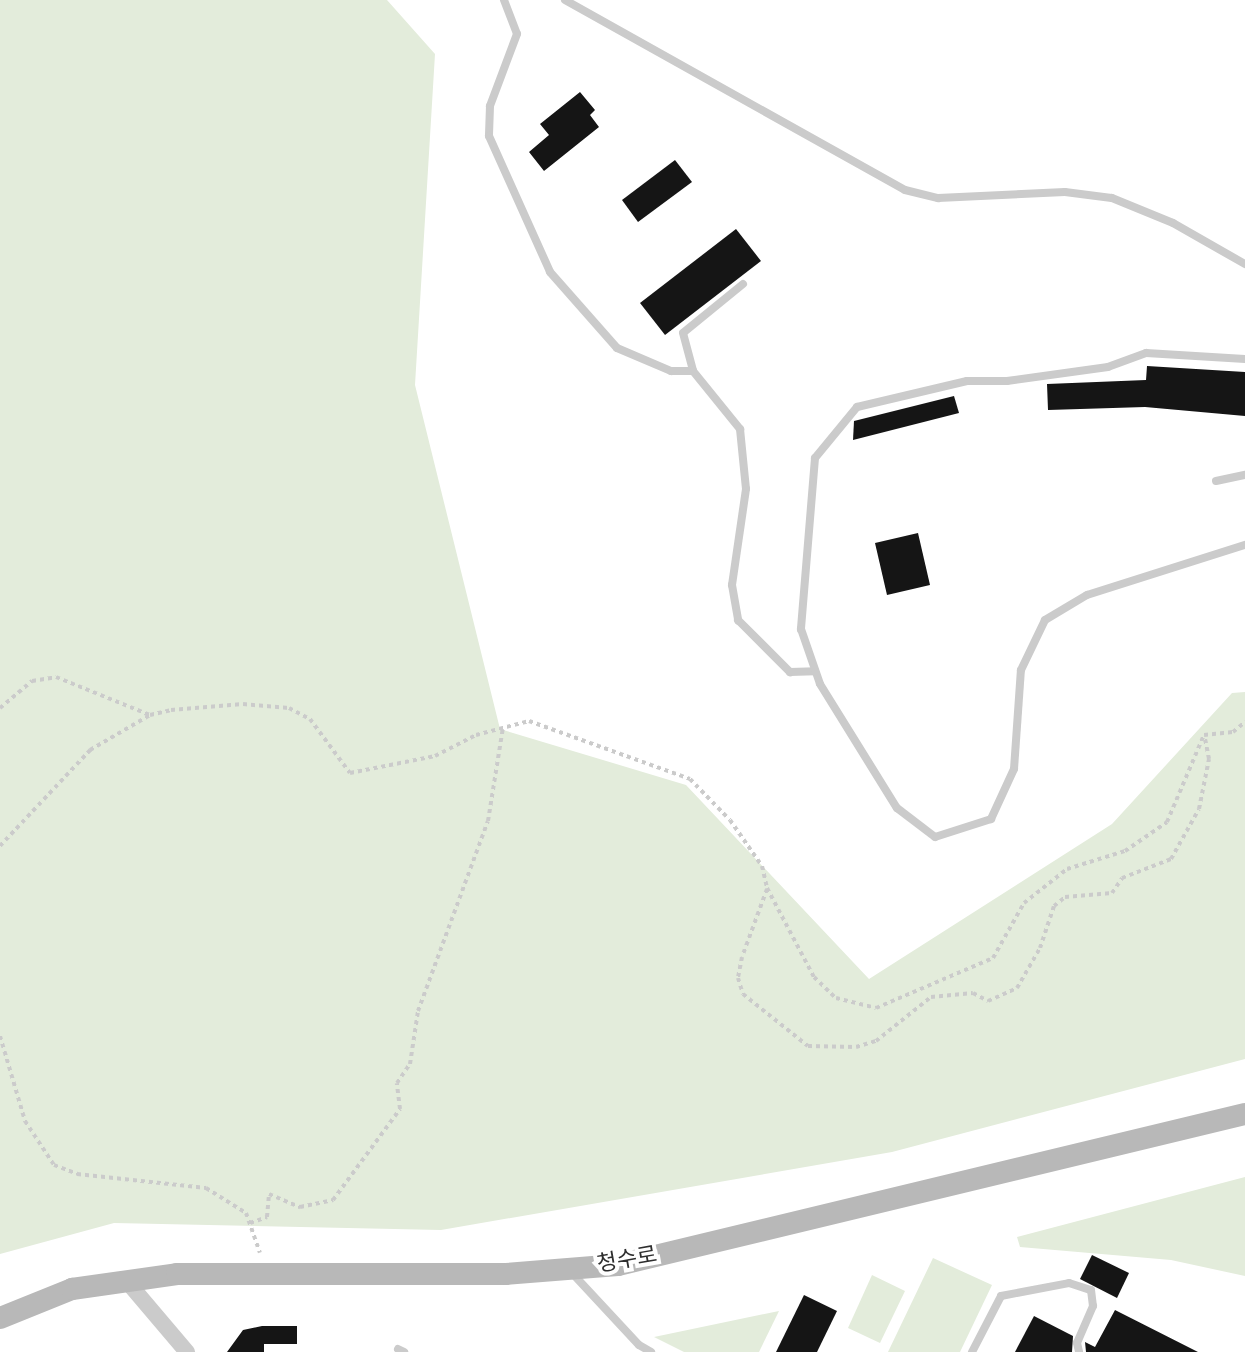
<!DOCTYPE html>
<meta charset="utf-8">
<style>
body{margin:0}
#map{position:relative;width:1245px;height:1352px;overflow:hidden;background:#fff;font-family:"Varela Round","Noto Sans KR",sans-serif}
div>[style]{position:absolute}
.green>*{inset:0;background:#e3ecdb}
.building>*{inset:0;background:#151515}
.path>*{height:4px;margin-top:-2px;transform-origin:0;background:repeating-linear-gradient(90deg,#cbcbcb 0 4px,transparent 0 8px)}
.service>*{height:8px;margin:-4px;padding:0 4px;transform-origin:4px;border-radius:4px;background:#cbcbcb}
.minor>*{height:16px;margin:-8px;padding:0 8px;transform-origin:8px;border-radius:8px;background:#cbcbcb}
.secondary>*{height:22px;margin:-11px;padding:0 11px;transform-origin:11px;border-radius:11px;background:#b8b8b8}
span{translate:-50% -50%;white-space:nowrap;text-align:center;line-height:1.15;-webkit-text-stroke:8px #fff;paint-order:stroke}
.street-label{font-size:22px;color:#2e2e2e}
</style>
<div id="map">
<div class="green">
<div style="clip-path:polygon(0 0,387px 0,435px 54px,415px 385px,500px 729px,686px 785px,869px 979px,1112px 824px,1232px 693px,1245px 692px,1245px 1059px,892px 1152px,441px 1230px,114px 1223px,0 1254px)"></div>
<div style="clip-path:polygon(1245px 1177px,1245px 1276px,1171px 1260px,1020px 1247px,1017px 1237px)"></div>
<div style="clip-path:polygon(933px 1258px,992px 1285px,960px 1352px,888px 1352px)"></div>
<div style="clip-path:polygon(872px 1275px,905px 1291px,880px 1343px,848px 1328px)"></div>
<div style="clip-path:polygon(779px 1311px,759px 1352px,684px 1352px,654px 1337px)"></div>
</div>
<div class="building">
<div style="clip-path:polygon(580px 92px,595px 110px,590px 115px,599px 127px,544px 171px,529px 152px,549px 135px,540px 124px)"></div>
<div style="clip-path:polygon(675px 160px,692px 182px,638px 222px,622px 200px)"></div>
<div style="clip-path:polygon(736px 229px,761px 261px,665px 335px,640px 303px)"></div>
<div style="clip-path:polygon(1147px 366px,1245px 372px,1245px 416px,1145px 407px,1048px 410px,1047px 384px,1146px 380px)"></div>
<div style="clip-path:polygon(954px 396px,959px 413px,853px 440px,854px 421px)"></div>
<div style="clip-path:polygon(918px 533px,930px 585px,887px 595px,875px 543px)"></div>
<div style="clip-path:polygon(1092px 1255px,1129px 1273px,1117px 1298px,1080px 1279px)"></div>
<div style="clip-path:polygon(804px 1295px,837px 1311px,817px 1352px,776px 1352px)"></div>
<div style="clip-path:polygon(1115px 1310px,1198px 1352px,1086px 1352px,1085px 1342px,1095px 1347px)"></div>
<div style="clip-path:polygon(1034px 1316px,1073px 1336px,1072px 1352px,1015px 1352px)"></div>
<div style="clip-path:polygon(262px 1326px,297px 1326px,297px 1344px,264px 1344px,264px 1352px,227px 1352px,243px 1330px)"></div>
</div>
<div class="path">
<div style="left:0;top:708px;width:42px;rotate:-40.2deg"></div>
<div style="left:32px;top:681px;width:24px;rotate:-9deg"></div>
<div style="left:56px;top:677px;width:101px;rotate:22deg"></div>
<div style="left:0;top:846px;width:132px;rotate:-46.8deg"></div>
<div style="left:90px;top:750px;width:69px;rotate:-30.3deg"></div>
<div style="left:150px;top:715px;width:22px;rotate:-13deg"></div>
<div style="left:171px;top:710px;width:72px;rotate:-4.8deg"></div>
<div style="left:243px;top:704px;width:46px;rotate:5deg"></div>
<div style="left:289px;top:708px;width:24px;rotate:28deg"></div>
<div style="left:310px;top:719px;width:67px;rotate:53.5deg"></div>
<div style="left:350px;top:773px;width:87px;rotate:-11.3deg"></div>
<div style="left:435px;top:756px;width:46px;rotate:-27.1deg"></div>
<div style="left:476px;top:735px;width:55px;rotate:-14.8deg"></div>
<div style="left:529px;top:721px;width:171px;rotate:19.8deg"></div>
<div style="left:690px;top:779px;width:57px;rotate:45.7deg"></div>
<div style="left:730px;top:820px;width:56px;rotate:55.2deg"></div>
<div style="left:762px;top:866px;width:23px;rotate:77deg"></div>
<div style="left:767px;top:888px;width:101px;rotate:62.2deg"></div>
<div style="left:814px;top:977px;width:30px;rotate:44deg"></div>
<div style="left:836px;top:998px;width:41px;rotate:14deg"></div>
<div style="left:876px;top:1008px;width:127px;rotate:-23.1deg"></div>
<div style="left:993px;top:958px;width:63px;rotate:-60.6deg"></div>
<div style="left:1024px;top:903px;width:55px;rotate:-38.3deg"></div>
<div style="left:1067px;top:869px;width:61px;rotate:-17.2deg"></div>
<div style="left:1125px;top:851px;width:51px;rotate:-34.6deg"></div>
<div style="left:1167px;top:822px;width:95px;rotate:-67deg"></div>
<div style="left:1204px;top:735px;width:29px;rotate:-6deg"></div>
<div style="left:1233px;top:732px;width:16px;rotate:-40deg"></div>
<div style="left:767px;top:889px;width:72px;rotate:110.2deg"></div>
<div style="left:742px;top:957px;width:21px;rotate:101deg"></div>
<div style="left:738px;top:978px;width:17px;rotate:73deg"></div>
<div style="left:743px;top:994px;width:83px;rotate:38.7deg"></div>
<div style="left:808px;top:1046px;width:48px;rotate:1.2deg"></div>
<div style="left:856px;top:1047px;width:21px;rotate:-17deg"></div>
<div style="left:876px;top:1041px;width:70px;rotate:-38.7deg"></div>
<div style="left:931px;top:997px;width:42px;rotate:-5.4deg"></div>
<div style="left:973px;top:993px;width:17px;rotate:28deg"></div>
<div style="left:988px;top:1001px;width:32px;rotate:-24deg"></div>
<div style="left:1017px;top:988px;width:46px;rotate:-60.1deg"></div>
<div style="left:1040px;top:948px;width:44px;rotate:-71.6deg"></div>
<div style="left:1054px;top:906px;width:14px;rotate:-39deg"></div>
<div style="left:1065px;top:897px;width:47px;rotate:-4.9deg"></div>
<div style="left:1112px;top:893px;width:18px;rotate:-56deg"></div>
<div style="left:1122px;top:878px;width:53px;rotate:-21.2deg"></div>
<div style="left:1171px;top:859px;width:57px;rotate:-60.8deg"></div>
<div style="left:1199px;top:809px;width:51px;rotate:-78.7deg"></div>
<div style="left:1209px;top:759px;width:21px;rotate:-101deg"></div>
<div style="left:0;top:1036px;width:89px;rotate:73.6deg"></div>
<div style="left:25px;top:1121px;width:53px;rotate:56.6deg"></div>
<div style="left:54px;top:1165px;width:25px;rotate:21deg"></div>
<div style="left:77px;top:1174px;width:130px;rotate:6.2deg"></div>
<div style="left:206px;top:1188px;width:47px;rotate:32deg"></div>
<div style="left:246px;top:1213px;width:42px;rotate:70.7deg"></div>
<div style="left:250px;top:1223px;width:18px;rotate:-19deg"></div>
<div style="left:267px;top:1217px;width:23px;rotate:-85deg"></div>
<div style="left:269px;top:1194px;width:34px;rotate:23deg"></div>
<div style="left:300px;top:1207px;width:34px;rotate:-12deg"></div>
<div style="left:333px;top:1200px;width:113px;rotate:-53.6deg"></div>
<div style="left:400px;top:1109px;width:26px;rotate:-97deg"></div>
<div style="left:397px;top:1083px;width:23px;rotate:-56deg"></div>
<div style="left:410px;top:1064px;width:54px;rotate:-81.4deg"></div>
<div style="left:418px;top:1011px;width:202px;rotate:-69.8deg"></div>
<div style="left:488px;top:821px;width:95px;rotate:-80.9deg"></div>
</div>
<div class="service">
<div style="left:504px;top:0;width:36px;rotate:69deg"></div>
<div style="left:517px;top:34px;width:77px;rotate:110.6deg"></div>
<div style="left:490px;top:106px;width:30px;rotate:92deg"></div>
<div style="left:489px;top:136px;width:149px;rotate:65.8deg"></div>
<div style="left:550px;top:272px;width:101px;rotate:48.6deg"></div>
<div style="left:617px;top:348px;width:59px;rotate:23.1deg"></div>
<div style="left:671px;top:371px;width:22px"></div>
<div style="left:565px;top:0;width:389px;rotate:29.2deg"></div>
<div style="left:905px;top:190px;width:34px;rotate:14deg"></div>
<div style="left:938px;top:198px;width:127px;rotate:-2.7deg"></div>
<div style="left:1065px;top:192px;width:47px;rotate:7.3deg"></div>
<div style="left:1112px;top:198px;width:66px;rotate:22.3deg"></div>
<div style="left:1173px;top:223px;width:83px;rotate:29.7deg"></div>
<div style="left:743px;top:284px;width:77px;rotate:140.8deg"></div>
<div style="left:683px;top:333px;width:39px;rotate:75deg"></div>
<div style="left:693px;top:371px;width:75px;rotate:51deg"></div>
<div style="left:740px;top:429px;width:60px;rotate:84.3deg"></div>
<div style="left:746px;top:489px;width:97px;rotate:98.3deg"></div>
<div style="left:732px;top:585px;width:36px;rotate:80deg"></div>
<div style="left:738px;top:620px;width:74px;rotate:45deg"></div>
<div style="left:790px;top:672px;width:25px;rotate:-2deg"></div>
<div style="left:1245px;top:359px;width:99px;rotate:-176.5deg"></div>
<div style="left:1146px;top:353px;width:40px;rotate:159.8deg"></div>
<div style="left:1108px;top:367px;width:102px;rotate:172.1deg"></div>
<div style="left:1007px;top:381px;width:40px;rotate:180deg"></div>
<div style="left:967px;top:381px;width:113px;rotate:166.7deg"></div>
<div style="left:857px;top:407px;width:66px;rotate:129.5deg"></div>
<div style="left:815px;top:458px;width:172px;rotate:94.7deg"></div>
<div style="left:801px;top:629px;width:58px;rotate:70.9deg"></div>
<div style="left:820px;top:684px;width:146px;rotate:58.2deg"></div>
<div style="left:897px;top:808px;width:48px;rotate:37.3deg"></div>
<div style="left:935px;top:837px;width:59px;rotate:-17.8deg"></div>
<div style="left:991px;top:819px;width:55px;rotate:-65.3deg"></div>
<div style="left:1014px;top:769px;width:99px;rotate:-86deg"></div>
<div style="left:1021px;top:670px;width:55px;rotate:-64.4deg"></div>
<div style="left:1045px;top:620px;width:49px;rotate:-30.8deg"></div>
<div style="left:1087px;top:595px;width:166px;rotate:-17.6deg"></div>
<div style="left:1216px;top:481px;width:30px;rotate:-12deg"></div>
<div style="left:572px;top:1273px;width:98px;rotate:47.1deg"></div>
<div style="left:639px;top:1345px;width:14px;rotate:30deg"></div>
<div style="left:398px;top:1349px;width:7px;rotate:27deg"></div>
<div style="left:972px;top:1352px;width:63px;rotate:-62.6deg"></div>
<div style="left:1001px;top:1296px;width:69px;rotate:-10.8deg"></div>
<div style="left:1069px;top:1283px;width:23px;rotate:18deg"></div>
<div style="left:1091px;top:1290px;width:16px;rotate:83deg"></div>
<div style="left:1093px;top:1306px;width:40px;rotate:113.4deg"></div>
<div style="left:1077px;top:1343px;width:9px;rotate:77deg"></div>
</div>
<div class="minor">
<div style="left:125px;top:1279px;width:96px;rotate:49.7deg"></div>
</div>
<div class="secondary">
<div style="left:0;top:1318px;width:78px;rotate:-21.9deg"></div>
<div style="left:72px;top:1289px;width:106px;rotate:-8.1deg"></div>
<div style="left:177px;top:1274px;width:329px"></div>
<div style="left:506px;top:1274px;width:112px;rotate:-4.6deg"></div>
<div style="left:618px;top:1265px;width:645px;rotate:-13.54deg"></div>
</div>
<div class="street-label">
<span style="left:627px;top:1260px;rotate:-10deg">청수로</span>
</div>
</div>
